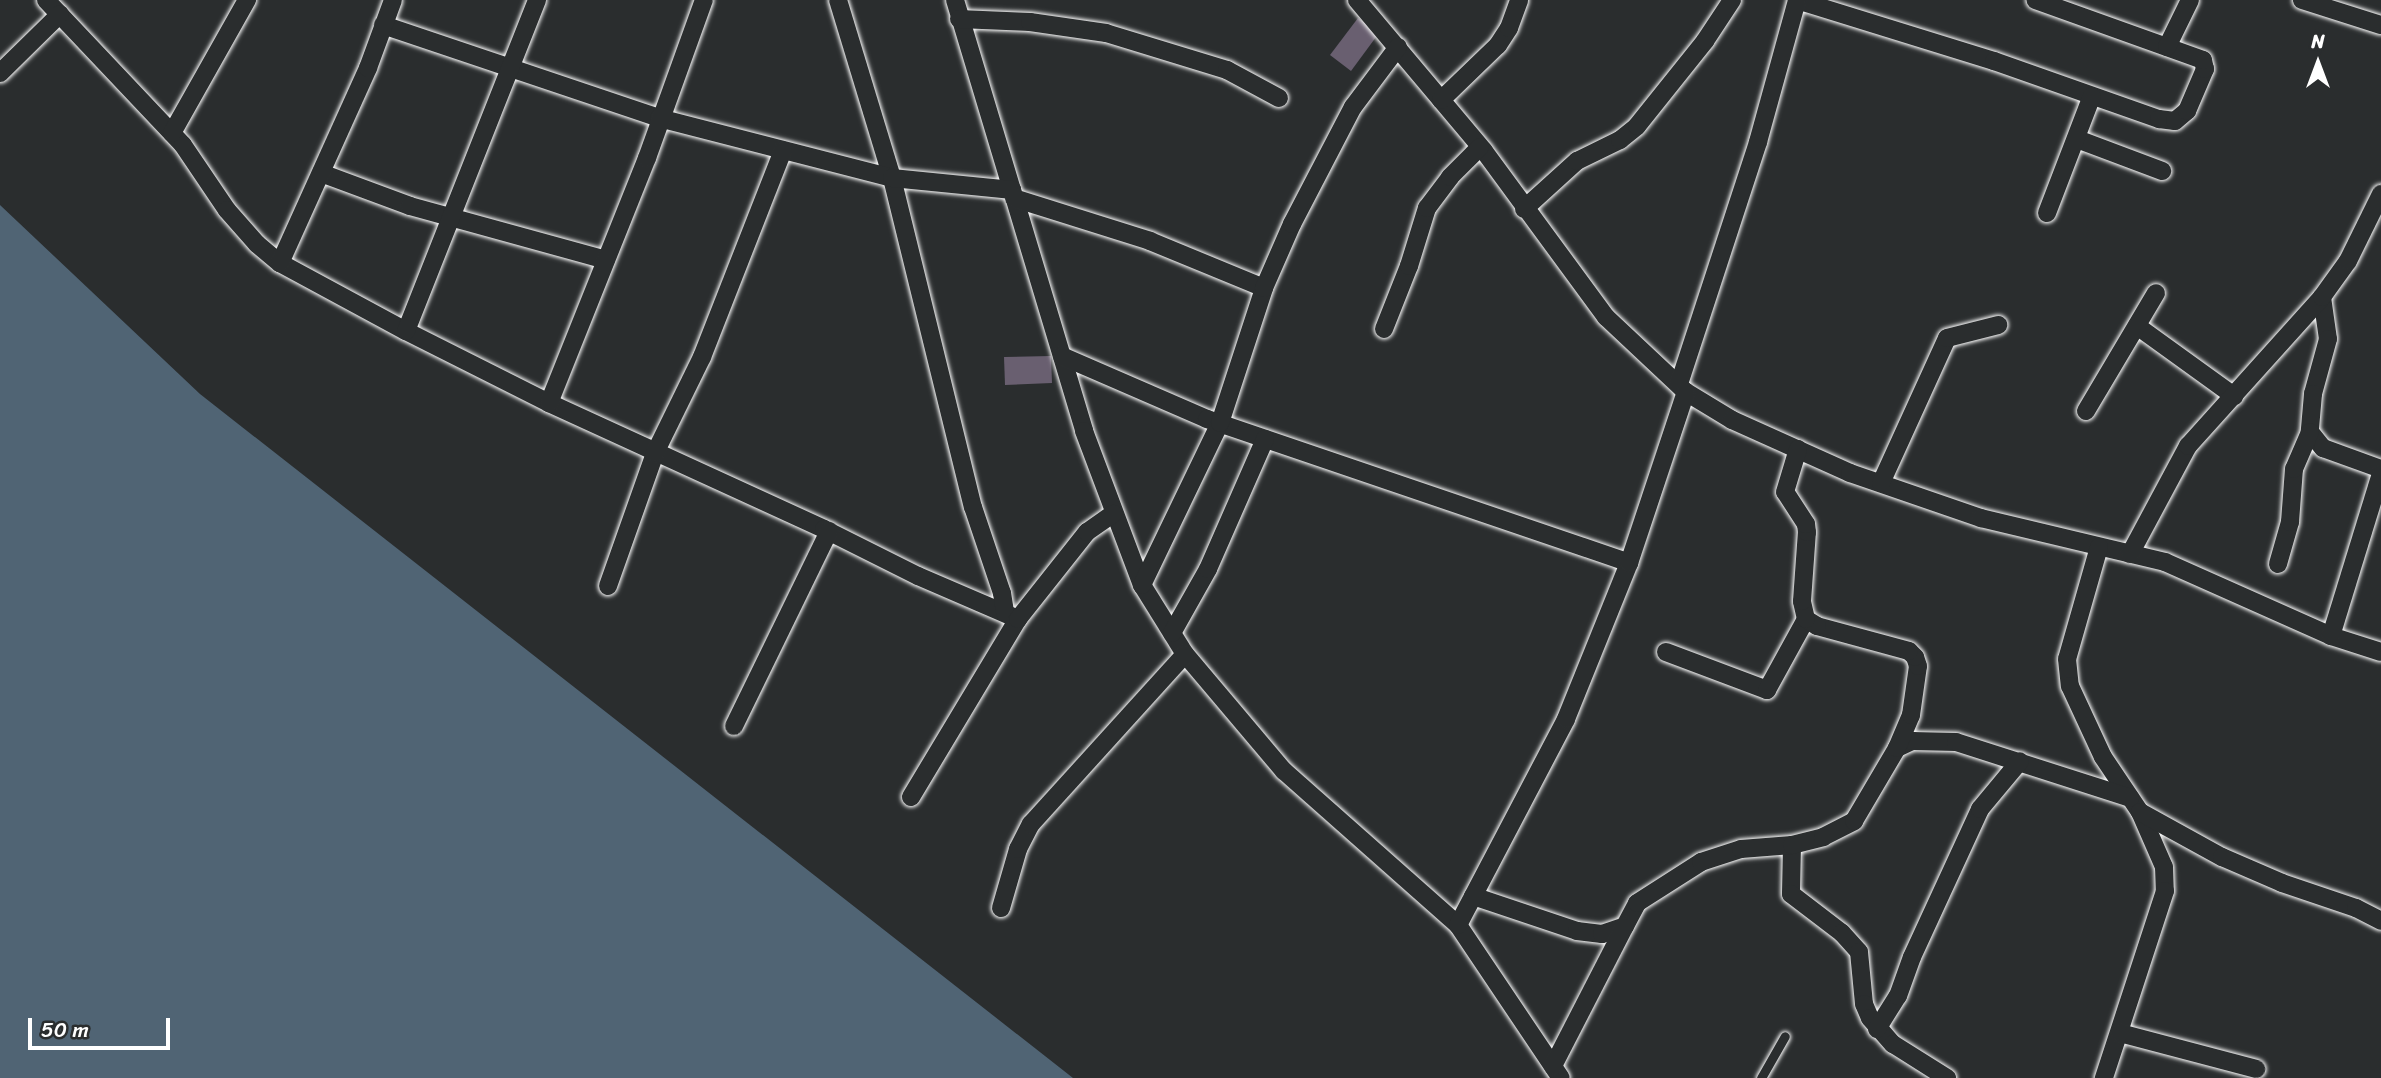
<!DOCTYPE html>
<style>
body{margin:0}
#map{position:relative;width:2381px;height:1078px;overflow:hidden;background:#2a2d2e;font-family:Sriracha,sans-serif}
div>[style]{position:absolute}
.water>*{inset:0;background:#506474}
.building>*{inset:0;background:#695f70}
.roads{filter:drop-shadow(0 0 2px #fff) drop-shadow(0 0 2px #fff)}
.lane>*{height:9px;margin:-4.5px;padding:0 4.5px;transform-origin:4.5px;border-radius:4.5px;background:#2a2d2e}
.street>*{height:18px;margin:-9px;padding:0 9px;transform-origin:9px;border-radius:9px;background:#2a2d2e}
span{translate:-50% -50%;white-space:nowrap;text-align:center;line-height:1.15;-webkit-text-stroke:7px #2a2d2e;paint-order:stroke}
.north{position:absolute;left:2283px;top:28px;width:70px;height:70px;-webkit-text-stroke:5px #2a2d2e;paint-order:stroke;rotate:0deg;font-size:19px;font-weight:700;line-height:28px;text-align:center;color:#fff}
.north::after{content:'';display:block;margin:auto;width:24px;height:32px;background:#fff;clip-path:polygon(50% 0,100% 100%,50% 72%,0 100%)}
.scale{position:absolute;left:28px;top:1018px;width:142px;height:32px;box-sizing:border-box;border:4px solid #fff;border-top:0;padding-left:9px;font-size:21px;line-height:24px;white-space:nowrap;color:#fff;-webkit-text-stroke:5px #2a2d2e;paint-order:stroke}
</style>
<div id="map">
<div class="water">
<div style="clip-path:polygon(0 205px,200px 394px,1073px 1078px,0 1078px)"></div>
</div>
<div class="building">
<div style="clip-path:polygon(1358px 18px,1379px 33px,1351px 71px,1330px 55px)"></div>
<div style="clip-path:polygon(1051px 356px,1052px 383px,1005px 385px,1004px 357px)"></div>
</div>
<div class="roads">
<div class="lane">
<div style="left:1761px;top:1078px;width:48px;rotate:-60.3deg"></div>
</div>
<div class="street">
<div style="left:46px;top:0;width:199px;rotate:46.6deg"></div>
<div style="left:183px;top:145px;width:78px;rotate:55.9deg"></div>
<div style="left:227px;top:210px;width:45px;rotate:48.6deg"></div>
<div style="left:257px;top:244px;width:30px;rotate:40deg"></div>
<div style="left:280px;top:263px;width:143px;rotate:28.4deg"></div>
<div style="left:406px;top:331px;width:160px;rotate:26.7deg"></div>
<div style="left:549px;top:403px;width:302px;rotate:24.6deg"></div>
<div style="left:824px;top:529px;width:105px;rotate:26.6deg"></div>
<div style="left:918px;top:576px;width:109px;rotate:23.3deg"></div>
<div style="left:838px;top:0;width:186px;rotate:73.1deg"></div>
<div style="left:892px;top:178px;width:339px;rotate:76.2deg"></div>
<div style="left:973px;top:507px;width:91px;rotate:71.4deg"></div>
<div style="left:1002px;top:593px;width:20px;rotate:81deg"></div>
<div style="left:955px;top:0;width:450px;rotate:73.3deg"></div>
<div style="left:1084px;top:431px;width:165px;rotate:69.4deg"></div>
<div style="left:1142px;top:585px;width:81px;rotate:58.1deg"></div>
<div style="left:1185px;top:654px;width:153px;rotate:49.8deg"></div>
<div style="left:1284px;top:771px;width:232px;rotate:41.5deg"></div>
<div style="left:1458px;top:925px;width:184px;rotate:56.1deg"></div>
<div style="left:1357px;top:0;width:197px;rotate:49.9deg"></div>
<div style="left:1484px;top:151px;width:206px;rotate:53.7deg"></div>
<div style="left:1606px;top:317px;width:110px;rotate:43.2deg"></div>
<div style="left:1686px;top:392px;width:54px;rotate:31.3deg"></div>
<div style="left:1732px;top:420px;width:129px;rotate:24.2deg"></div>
<div style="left:1850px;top:473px;width:139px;rotate:19deg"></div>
<div style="left:1981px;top:518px;width:189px;rotate:13.4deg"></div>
<div style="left:2165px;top:562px;width:182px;rotate:24deg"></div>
<div style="left:2331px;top:636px;width:52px;rotate:17.7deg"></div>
<div style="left:1797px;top:0;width:206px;rotate:17.2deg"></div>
<div style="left:1994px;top:61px;width:175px;rotate:19.4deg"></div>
<div style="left:2159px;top:119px;width:16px;rotate:7deg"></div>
<div style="left:2175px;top:121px;width:16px;rotate:-40deg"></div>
<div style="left:2187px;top:111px;width:46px;rotate:-66.8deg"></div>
<div style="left:2205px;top:69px;width:9px;rotate:-103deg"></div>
<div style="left:2203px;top:60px;width:178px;rotate:-160.3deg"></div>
<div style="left:2302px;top:0;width:83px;rotate:17.6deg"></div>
<div style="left:959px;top:19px;width:71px;rotate:2.4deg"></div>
<div style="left:1030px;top:22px;width:77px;rotate:8.2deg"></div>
<div style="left:1106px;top:33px;width:127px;rotate:17deg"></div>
<div style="left:1227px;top:70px;width:59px;rotate:28.3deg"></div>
<div style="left:383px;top:25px;width:291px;rotate:18.6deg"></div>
<div style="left:659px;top:118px;width:241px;rotate:14.4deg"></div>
<div style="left:892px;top:178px;width:121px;rotate:5.7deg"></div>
<div style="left:2167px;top:47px;width:52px;rotate:-63.9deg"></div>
<div style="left:0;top:73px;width:84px;rotate:-44.5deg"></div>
<div style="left:1441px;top:100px;width:79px;rotate:-44deg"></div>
<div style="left:1498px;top:45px;width:20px;rotate:-57deg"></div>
<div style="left:1509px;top:28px;width:30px;rotate:-70deg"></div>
<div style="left:172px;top:133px;width:153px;rotate:-60.6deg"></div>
<div style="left:2077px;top:139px;width:91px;rotate:20.6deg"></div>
<div style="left:321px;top:173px;width:95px;rotate:20.3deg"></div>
<div style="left:410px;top:206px;width:203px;rotate:15.4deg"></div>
<div style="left:1014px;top:198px;width:143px;rotate:17.5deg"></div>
<div style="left:1150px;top:241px;width:123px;rotate:22.4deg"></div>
<div style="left:1524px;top:209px;width:72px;rotate:-42.2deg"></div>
<div style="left:1577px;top:161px;width:48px;rotate:-26deg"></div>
<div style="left:1620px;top:140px;width:22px;rotate:-39deg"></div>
<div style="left:1637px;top:126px;width:109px;rotate:-51.3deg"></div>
<div style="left:1705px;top:41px;width:49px;rotate:-56.6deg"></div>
<div style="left:2047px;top:213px;width:125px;rotate:-69deg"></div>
<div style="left:280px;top:263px;width:214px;rotate:-65.7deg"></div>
<div style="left:368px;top:68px;width:72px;rotate:-69.8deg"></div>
<div style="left:2322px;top:297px;width:42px;rotate:81.9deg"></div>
<div style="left:2328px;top:339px;width:57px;rotate:105.3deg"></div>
<div style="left:2313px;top:394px;width:38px;rotate:95deg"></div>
<div style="left:2310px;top:432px;width:21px;rotate:51deg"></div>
<div style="left:2323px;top:448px;width:62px;rotate:19.9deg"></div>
<div style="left:2137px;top:326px;width:120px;rotate:35.8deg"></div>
<div style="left:1384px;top:329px;width:68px;rotate:-68.4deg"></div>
<div style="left:1409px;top:266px;width:61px;rotate:-72.8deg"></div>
<div style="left:1427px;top:208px;width:39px;rotate:-53deg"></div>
<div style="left:1450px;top:177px;width:42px;rotate:-45deg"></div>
<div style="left:406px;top:331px;width:356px;rotate:-68.4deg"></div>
<div style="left:1062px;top:356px;width:158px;rotate:23.5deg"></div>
<div style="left:1207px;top:419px;width:446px;rotate:18.8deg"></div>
<div style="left:1679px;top:384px;width:255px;rotate:-71.9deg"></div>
<div style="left:1758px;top:142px;width:147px;rotate:-74.6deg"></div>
<div style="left:549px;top:403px;width:264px;rotate:-68.2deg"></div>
<div style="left:647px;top:158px;width:168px;rotate:-70.2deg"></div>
<div style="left:2086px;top:411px;width:137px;rotate:-59.3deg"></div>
<div style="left:1881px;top:483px;width:159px;rotate:-65.5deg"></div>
<div style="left:1947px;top:338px;width:53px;rotate:-14.3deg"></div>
<div style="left:2099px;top:547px;width:116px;rotate:105.9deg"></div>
<div style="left:2067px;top:659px;width:27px;rotate:84deg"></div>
<div style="left:2070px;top:686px;width:78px;rotate:65.1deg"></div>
<div style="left:2103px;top:757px;width:66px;rotate:56.1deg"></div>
<div style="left:2140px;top:812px;width:60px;rotate:66.4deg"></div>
<div style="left:2164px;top:867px;width:24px;rotate:88deg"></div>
<div style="left:2165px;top:891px;width:197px;rotate:108.1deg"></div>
<div style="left:2130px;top:554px;width:123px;rotate:-61.8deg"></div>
<div style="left:2188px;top:446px;width:200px;rotate:-48deg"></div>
<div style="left:2322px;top:297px;width:44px;rotate:-54.2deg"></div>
<div style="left:2348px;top:261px;width:75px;rotate:-63.8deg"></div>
<div style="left:2278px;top:564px;width:44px;rotate:-74.1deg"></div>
<div style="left:2290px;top:522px;width:53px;rotate:-85.7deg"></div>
<div style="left:2294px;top:469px;width:40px;rotate:-66.6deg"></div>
<div style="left:1142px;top:585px;width:180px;rotate:-64.3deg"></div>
<div style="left:1220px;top:423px;width:142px;rotate:-71.9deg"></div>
<div style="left:1264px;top:288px;width:70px;rotate:-66.4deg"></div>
<div style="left:1292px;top:224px;width:132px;rotate:-62.5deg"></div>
<div style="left:1353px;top:107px;width:75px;rotate:-53.1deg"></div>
<div style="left:608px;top:586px;width:141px;rotate:-70.5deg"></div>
<div style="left:655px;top:453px;width:107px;rotate:-63.9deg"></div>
<div style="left:702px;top:357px;width:222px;rotate:-68.6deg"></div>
<div style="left:1172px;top:633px;width:73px;rotate:-60.6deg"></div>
<div style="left:1208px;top:569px;width:142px;rotate:-66.3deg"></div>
<div style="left:2331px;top:636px;width:170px;rotate:-72.9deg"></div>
<div style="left:1666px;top:652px;width:108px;rotate:20.6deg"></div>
<div style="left:1767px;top:690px;width:81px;rotate:-61.2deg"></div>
<div style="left:734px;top:726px;width:217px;rotate:-64deg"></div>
<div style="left:1897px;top:748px;width:17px;rotate:-25deg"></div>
<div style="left:1912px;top:741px;width:44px;rotate:1.3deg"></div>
<div style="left:1956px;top:742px;width:183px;rotate:17.8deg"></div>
<div style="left:911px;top:797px;width:208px;rotate:-59deg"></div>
<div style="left:1018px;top:619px;width:111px;rotate:-51.6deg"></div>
<div style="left:1087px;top:532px;width:32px;rotate:-35deg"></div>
<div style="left:2140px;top:812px;width:94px;rotate:28.8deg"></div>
<div style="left:2222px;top:857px;width:65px;rotate:23.4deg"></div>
<div style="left:2282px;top:883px;width:78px;rotate:18.7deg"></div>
<div style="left:2356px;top:908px;width:28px;rotate:27deg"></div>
<div style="left:1792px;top:845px;width:49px;rotate:91.2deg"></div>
<div style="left:1791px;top:894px;width:64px;rotate:37.4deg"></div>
<div style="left:1842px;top:933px;width:25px;rotate:48deg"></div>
<div style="left:1859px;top:952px;width:52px;rotate:84.5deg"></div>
<div style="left:1864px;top:1004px;width:15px;rotate:67deg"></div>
<div style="left:1870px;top:1018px;width:35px;rotate:49deg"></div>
<div style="left:1893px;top:1044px;width:64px;rotate:32.2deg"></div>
<div style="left:1473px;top:896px;width:110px;rotate:18.6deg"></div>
<div style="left:1577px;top:931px;width:25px;rotate:7deg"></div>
<div style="left:1602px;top:934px;width:24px;rotate:-19deg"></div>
<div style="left:1625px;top:926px;width:26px;rotate:-62deg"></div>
<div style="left:1637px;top:903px;width:76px;rotate:-32.6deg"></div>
<div style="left:1701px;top:862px;width:42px;rotate:-18deg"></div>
<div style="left:1741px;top:849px;width:51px;rotate:-4.5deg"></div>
<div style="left:1792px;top:845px;width:32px;rotate:-14deg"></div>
<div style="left:1823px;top:837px;width:35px;rotate:-27deg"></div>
<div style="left:1854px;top:821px;width:85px;rotate:-59.5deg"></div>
<div style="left:1897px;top:748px;width:36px;rotate:-67deg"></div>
<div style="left:1911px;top:715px;width:49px;rotate:-81.9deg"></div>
<div style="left:1918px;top:666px;width:9px;rotate:-108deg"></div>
<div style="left:1915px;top:657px;width:8px;rotate:-135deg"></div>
<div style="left:1909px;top:651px;width:95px;rotate:-164.8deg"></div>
<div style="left:1817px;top:626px;width:13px;rotate:-148deg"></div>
<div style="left:1806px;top:619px;width:18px;rotate:-103deg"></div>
<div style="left:1802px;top:601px;width:69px;rotate:-85.9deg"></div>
<div style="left:1807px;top:532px;width:8px;rotate:-97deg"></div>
<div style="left:1806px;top:524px;width:38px;rotate:-123deg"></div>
<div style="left:1785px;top:492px;width:45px;rotate:-73.2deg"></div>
<div style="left:1001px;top:908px;width:61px;rotate:-73.9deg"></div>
<div style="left:1018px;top:849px;width:28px;rotate:-63deg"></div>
<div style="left:1031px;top:824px;width:229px;rotate:-47.8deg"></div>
<div style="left:1458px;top:925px;width:233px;rotate:-62.3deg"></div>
<div style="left:1566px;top:719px;width:168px;rotate:-68deg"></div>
<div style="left:1629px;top:563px;width:180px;rotate:-71.6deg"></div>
<div style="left:1877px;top:1029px;width:39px;rotate:-58deg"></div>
<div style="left:1898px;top:996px;width:41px;rotate:-70.3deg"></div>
<div style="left:1912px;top:957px;width:163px;rotate:-65.3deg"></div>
<div style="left:1980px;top:809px;width:62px;rotate:-50.2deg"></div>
<div style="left:2120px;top:1033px;width:141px;rotate:14.8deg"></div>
<div style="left:1553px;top:1066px;width:157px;rotate:-62.8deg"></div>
</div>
</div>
<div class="north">N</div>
<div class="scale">50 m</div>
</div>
